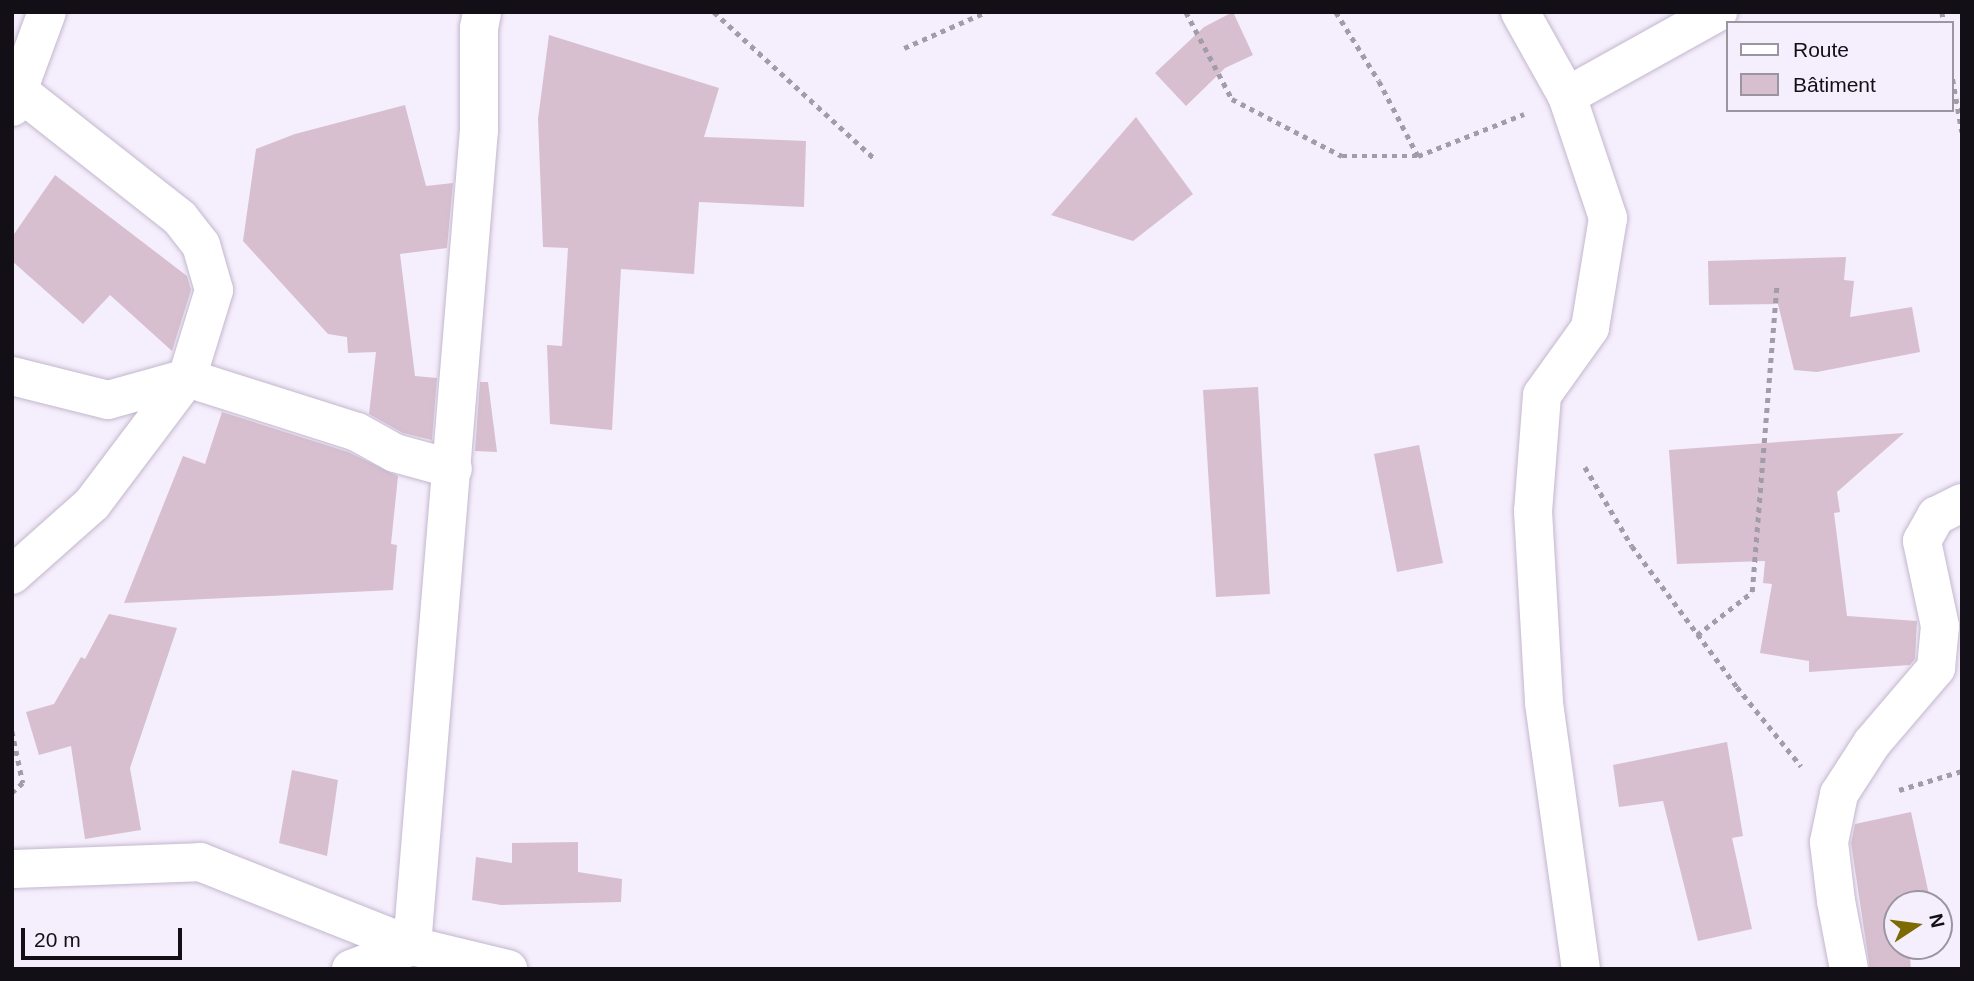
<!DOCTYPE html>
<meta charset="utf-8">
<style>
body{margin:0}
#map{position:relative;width:1974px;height:981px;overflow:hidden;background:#f5eefc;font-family:Arial,sans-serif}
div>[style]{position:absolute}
.building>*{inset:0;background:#d7bfcf}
.path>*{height:4.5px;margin-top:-2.25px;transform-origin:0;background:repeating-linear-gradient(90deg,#a29ca8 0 5px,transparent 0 10px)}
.roads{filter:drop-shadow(0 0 2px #c3b7ce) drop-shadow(0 0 2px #c3b7ce)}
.minor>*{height:38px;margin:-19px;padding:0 19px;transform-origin:19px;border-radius:19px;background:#fff}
span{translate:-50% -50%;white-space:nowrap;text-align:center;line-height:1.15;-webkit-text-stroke:7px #f5eefc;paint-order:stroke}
.frame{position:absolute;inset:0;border:14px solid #130f17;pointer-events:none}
.legend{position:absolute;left:1726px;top:21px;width:228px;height:91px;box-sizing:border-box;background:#f5eefc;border:2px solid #9b95a0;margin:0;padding:9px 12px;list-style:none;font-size:21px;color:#130f17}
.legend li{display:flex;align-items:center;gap:14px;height:35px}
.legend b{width:35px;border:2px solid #9b95a0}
.north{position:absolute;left:1883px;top:890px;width:70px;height:70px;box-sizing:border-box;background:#f5eefc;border:2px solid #9b95a0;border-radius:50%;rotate:77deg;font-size:19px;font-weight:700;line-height:28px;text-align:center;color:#130f17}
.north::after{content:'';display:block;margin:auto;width:24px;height:32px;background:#7e6a02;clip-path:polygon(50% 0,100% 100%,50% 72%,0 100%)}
.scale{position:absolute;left:21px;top:928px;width:161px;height:32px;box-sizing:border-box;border:4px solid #130f17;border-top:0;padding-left:9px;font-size:21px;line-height:24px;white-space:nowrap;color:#130f17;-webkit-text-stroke:5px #f5eefc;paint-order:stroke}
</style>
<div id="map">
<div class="building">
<div style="clip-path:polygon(1233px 12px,1253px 55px,1225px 68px,1186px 106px,1155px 73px,1204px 27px)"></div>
<div style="clip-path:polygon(549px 35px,719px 88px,704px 137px,806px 141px,804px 207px,699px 202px,694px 274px,621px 269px,612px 430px,550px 424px,547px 345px,562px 346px,568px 248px,543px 247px,538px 119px)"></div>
<div style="clip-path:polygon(405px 105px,426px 186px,453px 183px,447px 248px,400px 254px,415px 376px,437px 378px,432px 440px,403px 433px,369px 414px,376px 352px,348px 353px,347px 337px,328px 334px,243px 241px,256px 149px,295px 134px)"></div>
<div style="clip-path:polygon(1136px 117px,1193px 194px,1133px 241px,1051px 215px)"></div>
<div style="clip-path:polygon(55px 175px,187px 276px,191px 290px,172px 351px,110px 295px,83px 324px,12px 261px,12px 237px)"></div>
<div style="clip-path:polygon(1846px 257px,1844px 280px,1854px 281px,1850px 317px,1912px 307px,1920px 352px,1817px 372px,1794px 370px,1778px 304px,1709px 305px,1708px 261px)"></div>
<div style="clip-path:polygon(480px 382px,488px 382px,497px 452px,475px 451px)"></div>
<div style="clip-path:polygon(1258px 387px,1270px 594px,1216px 597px,1203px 390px)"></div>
<div style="clip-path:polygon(222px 412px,348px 452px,398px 476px,391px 544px,397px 545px,393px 590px,124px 603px,183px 456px,205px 464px)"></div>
<div style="clip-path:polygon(1904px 433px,1837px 492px,1840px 512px,1834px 513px,1847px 616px,1917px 621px,1915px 659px,1910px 665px,1809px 672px,1809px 661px,1760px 653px,1772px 584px,1763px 583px,1765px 561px,1677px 564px,1669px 450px)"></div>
<div style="clip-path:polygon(1419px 445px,1443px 563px,1397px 572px,1374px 454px)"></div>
<div style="clip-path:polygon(109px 614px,177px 628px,130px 768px,141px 830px,85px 839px,71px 746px,39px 755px,26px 712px,54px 704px,81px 657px,85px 659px)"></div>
<div style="clip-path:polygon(1727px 742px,1743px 836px,1732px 838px,1752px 929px,1698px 941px,1663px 801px,1619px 807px,1613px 765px)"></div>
<div style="clip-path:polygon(292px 770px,338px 780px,327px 856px,279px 843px)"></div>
<div style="clip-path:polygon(1911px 812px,1931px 904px,1897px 904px,1897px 946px,1909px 946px,1911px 969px,1870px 969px,1851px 843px,1855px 824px)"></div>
<div style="clip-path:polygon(578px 842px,578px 872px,622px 879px,621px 902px,501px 905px,472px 900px,476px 857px,512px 863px,512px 843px)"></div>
</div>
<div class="path">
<div style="left:714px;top:12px;width:219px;rotate:42.4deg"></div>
<div style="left:1186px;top:12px;width:98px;rotate:62.1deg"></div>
<div style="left:1232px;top:99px;width:124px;rotate:27.4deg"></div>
<div style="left:1342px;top:156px;width:76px"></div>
<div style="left:1418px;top:156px;width:114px;rotate:-21.6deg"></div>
<div style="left:1336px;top:12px;width:81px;rotate:58.1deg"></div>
<div style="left:1379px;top:81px;width:85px;rotate:62.5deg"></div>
<div style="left:1942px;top:12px;width:11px;rotate:80deg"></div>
<div style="left:904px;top:48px;width:90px;rotate:-23.7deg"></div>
<div style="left:1951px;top:69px;width:64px;rotate:80.1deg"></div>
<div style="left:1585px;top:467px;width:92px;rotate:59.3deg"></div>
<div style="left:1632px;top:546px;width:176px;rotate:53.3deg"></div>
<div style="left:1737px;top:687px;width:102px;rotate:51deg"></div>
<div style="left:1697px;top:635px;width:70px;rotate:-38deg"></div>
<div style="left:1752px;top:592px;width:309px;rotate:-85.4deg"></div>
<div style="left:12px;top:731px;width:53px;rotate:78.1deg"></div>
<div style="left:23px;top:783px;width:15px;rotate:138deg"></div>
<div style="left:1899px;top:790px;width:66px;rotate:-16.8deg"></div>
</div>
<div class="roads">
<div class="minor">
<div style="left:1520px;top:12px;width:96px;rotate:60.8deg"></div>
<div style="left:1567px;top:96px;width:129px;rotate:71.4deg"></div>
<div style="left:1608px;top:218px;width:111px;rotate:99.3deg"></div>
<div style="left:1590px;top:328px;width:82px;rotate:125.6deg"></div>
<div style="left:1542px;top:395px;width:116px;rotate:94.4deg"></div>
<div style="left:1533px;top:511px;width:192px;rotate:86.7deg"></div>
<div style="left:1544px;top:703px;width:269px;rotate:82.1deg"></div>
<div style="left:1567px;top:96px;width:173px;rotate:-29.1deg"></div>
<div style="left:12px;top:107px;width:101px;rotate:-69.8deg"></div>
<div style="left:12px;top:376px;width:99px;rotate:14deg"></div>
<div style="left:108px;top:400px;width:82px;rotate:-15.6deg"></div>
<div style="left:187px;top:378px;width:178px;rotate:17.6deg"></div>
<div style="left:357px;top:432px;width:43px;rotate:28.9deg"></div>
<div style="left:395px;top:453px;width:60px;rotate:15.4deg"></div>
<div style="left:12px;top:575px;width:107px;rotate:-41.6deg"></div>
<div style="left:92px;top:504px;width:158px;rotate:-53deg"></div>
<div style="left:187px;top:378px;width:92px;rotate:-72.9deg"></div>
<div style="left:214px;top:290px;width:47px;rotate:-106.1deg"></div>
<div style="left:201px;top:245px;width:34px;rotate:-128deg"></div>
<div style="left:180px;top:218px;width:204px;rotate:-141.8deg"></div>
<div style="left:12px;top:869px;width:188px;rotate:-2.1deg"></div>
<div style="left:200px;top:862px;width:228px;rotate:21.6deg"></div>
<div style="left:412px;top:946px;width:99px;rotate:13.5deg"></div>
<div style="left:351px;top:969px;width:65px;rotate:-20.7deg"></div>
<div style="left:412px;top:946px;width:819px;rotate:-85.31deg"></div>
<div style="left:479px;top:130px;width:102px;rotate:-90deg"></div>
<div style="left:479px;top:28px;width:16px;rotate:-79deg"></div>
<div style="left:1849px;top:969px;width:69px;rotate:-100.8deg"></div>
<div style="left:1836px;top:901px;width:59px;rotate:-96.8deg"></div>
<div style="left:1829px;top:842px;width:49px;rotate:-78.2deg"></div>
<div style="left:1839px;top:794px;width:61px;rotate:-57.1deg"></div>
<div style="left:1872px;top:743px;width:99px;rotate:-49.5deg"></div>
<div style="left:1936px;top:668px;width:42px;rotate:-84.6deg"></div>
<div style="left:1940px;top:626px;width:87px;rotate:-102deg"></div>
<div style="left:1922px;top:541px;width:29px;rotate:-61deg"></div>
<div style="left:1936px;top:516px;width:29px;rotate:-27deg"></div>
</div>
</div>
<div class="frame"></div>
<ul class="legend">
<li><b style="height:9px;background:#fff"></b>Route</li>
<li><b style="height:19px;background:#d7bfcf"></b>Bâtiment</li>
</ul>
<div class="north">N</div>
<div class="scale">20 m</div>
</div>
